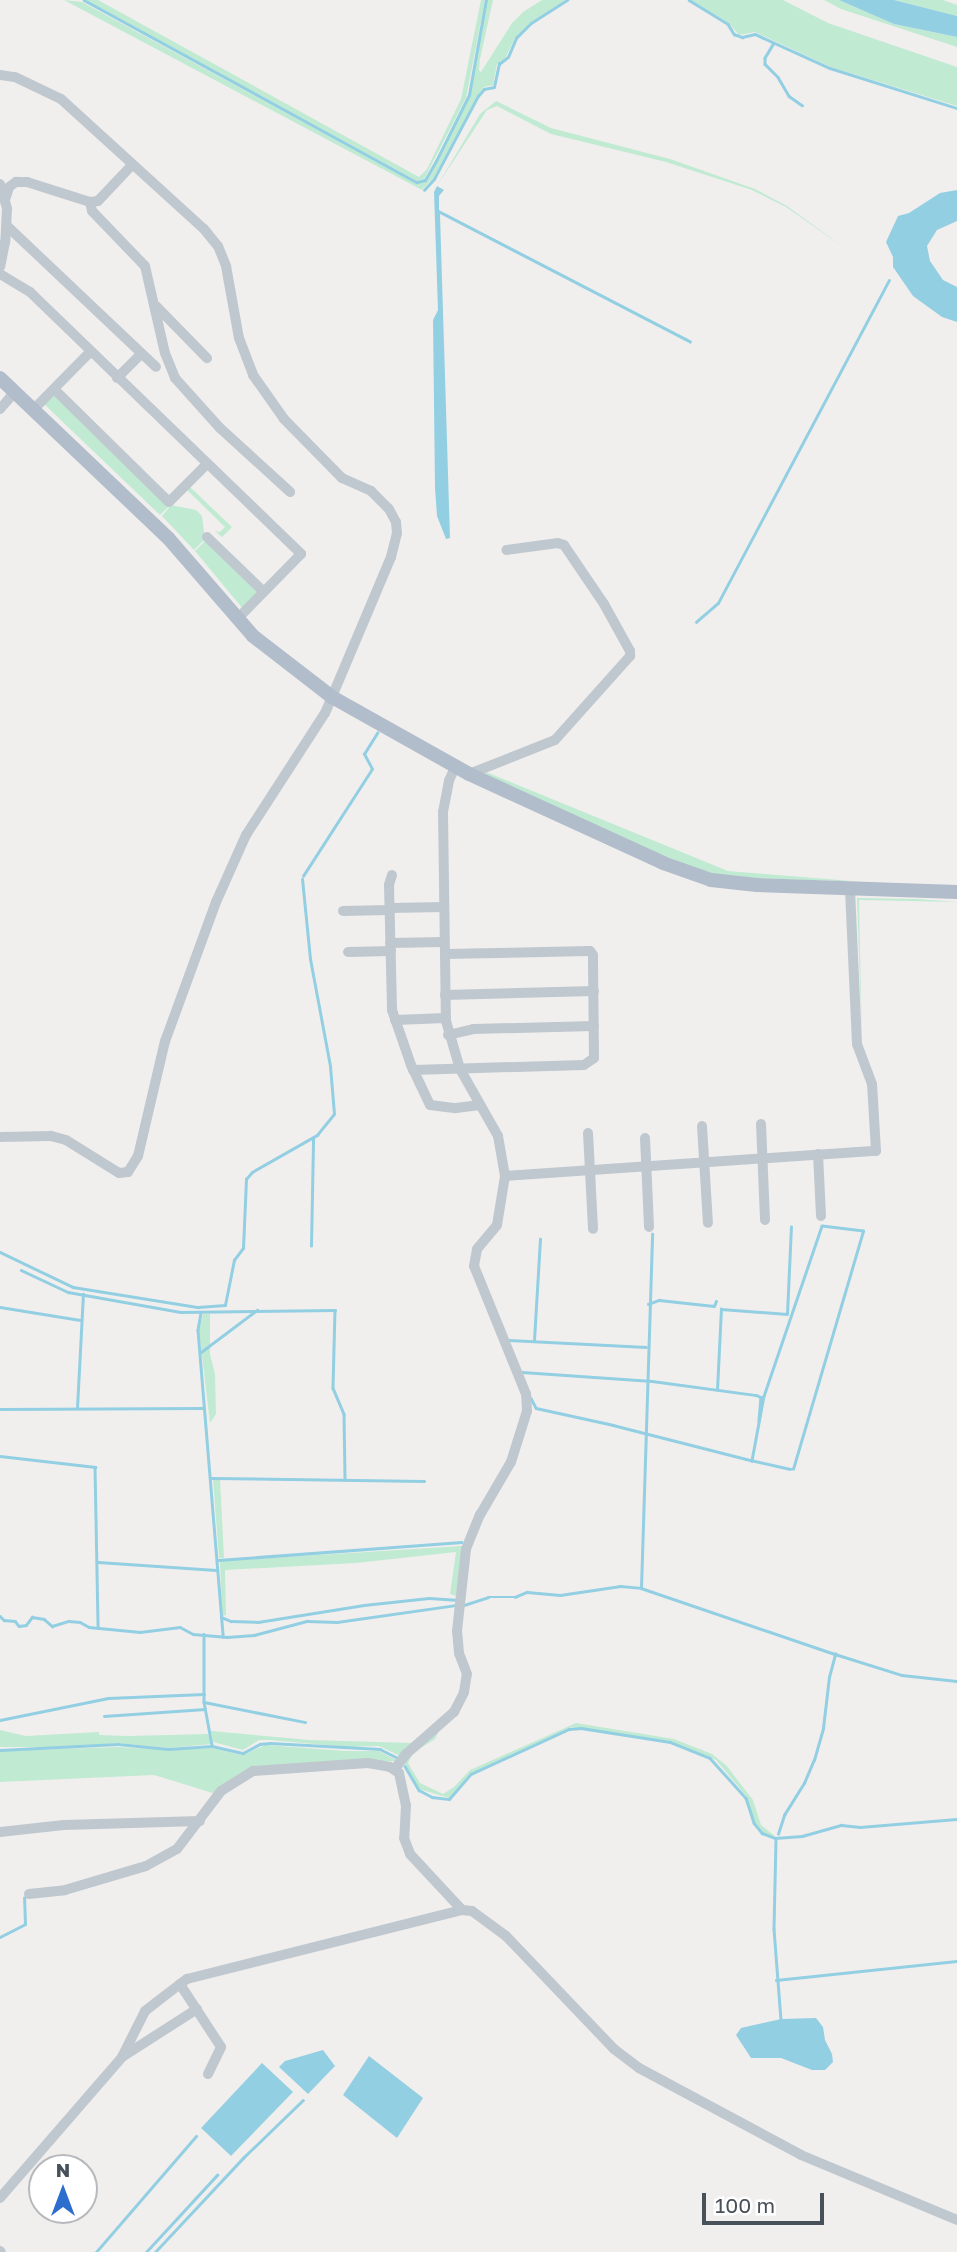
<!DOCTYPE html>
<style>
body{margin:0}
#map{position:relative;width:957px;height:2252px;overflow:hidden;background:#f1efee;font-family:"Golos Text",sans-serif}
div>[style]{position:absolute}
.green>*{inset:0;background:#c1ead2}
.water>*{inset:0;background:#93cfe2}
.stream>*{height:2.5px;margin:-1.25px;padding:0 1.25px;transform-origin:1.25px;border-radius:1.25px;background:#93cfe2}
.minor>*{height:10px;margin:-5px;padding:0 5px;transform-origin:5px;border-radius:5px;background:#c0c8cf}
.major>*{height:14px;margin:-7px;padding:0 7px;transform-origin:7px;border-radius:7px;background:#b1bdca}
span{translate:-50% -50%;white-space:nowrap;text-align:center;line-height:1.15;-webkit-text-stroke:7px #fff;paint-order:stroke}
.north{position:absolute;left:28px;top:2154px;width:70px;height:70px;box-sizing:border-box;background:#fff;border:2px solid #b6b9bd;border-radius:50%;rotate:0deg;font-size:19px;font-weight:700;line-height:28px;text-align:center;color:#48515a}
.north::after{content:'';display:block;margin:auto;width:24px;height:32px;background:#2c6dcd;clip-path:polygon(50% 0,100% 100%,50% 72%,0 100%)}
.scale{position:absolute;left:702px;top:2193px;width:122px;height:32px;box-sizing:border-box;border:4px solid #48515a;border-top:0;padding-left:9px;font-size:21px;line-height:24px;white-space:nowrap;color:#48515a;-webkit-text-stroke:5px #fff;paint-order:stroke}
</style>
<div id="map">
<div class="green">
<div style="clip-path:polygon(64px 0,82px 2px,417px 184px,427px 180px,469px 99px,487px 0,493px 0,480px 59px,479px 70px,481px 72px,512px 23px,523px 12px,542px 0,565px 0,531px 22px,515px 38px,505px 59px,497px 64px,493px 85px,484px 87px,478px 96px,434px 177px,422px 190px)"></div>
<div style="clip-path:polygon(86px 0,98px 0,419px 177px,427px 169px,461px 99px,481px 0,485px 0,466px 98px,424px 179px,417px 181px)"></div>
<div style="clip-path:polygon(691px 0,783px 0,828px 23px,957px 67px,957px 106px,831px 67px,755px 32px,739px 35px,729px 23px)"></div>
<div style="clip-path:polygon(824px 0,839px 0,894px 24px,957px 37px,957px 47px,841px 9px)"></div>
<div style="clip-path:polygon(894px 0,943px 0,957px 5px,957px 16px)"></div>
<div style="clip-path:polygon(496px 101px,551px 128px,670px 159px,755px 189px,787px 206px,845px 248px,786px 207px,752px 190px,666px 162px,551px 134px,497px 106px,487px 110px,437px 186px,480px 114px)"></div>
<div style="clip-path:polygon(52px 393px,170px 505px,160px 515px,43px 403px)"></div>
<div style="clip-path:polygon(189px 486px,232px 527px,222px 537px,215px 531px,220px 532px,225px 527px,186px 489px)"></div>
<div style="clip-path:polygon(171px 505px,196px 510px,202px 516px,205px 539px,194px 550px,162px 516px)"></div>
<div style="clip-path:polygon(206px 540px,260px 592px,243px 609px,195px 551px)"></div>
<div style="clip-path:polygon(486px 772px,728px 871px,864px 882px,729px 877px,706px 872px,657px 853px,485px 774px)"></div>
<div style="clip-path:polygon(857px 898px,918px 899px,957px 902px,859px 900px,862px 1042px)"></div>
<div style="clip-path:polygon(203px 1314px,210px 1314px,210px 1354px,215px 1374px,216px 1414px,210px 1423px,199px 1330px)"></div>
<div style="clip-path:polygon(213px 1479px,220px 1479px,224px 1558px,219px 1558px)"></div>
<div style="clip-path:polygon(462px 1546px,456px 1596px,450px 1594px,456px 1552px,356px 1563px,225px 1570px,226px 1615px,222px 1616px,220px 1561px)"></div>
<div style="clip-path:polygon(576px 1723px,674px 1739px,712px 1754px,726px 1765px,753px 1800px,761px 1825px,776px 1837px,762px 1833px,754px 1822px,747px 1797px,716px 1760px,670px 1741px,571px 1727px,470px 1774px,449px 1798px,419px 1789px,405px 1764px,405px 1760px,437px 1732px,438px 1733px,435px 1739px,413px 1753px,408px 1763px,420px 1783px,443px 1794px,454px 1787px,470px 1770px)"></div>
<div style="clip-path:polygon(0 1730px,26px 1736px,99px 1732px,99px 1735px,128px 1736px,208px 1734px,212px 1744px,168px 1748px,118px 1743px,73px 1747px,0 1747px)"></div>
<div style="clip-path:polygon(211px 1731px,310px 1740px,413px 1743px,400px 1756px,379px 1746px,347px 1747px,270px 1740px,259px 1740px,243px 1750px,213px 1742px)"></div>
<div style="clip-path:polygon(266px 1745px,346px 1751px,379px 1751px,398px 1761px,271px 1767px,216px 1794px,154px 1775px,0 1782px,0 1751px,118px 1747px,169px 1750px,212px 1748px,242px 1755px)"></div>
</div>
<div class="water">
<div style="clip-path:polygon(839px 0,894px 0,957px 16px,957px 37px,894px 24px)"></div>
<div style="clip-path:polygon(437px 186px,444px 190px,439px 196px,439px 210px,692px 341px,691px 344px,440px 214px,450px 538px,446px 539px,437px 516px,435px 488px,433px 320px,438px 310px,434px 192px)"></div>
<div style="clip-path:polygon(957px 190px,957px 221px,937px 230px,927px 246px,930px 261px,943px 280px,957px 287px,957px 322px,942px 317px,913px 296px,893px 267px,893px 257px,886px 242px,898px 216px,909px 213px,940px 193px)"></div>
<div style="clip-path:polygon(816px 2018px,823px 2027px,825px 2040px,832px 2054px,833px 2062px,825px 2070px,812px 2070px,781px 2058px,751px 2058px,736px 2035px,741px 2028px,781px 2019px)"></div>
<div style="clip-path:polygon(323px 2050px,335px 2066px,308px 2094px,279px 2067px,285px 2061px)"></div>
<div style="clip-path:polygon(369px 2056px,423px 2098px,397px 2138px,343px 2095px)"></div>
<div style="clip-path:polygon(262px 2063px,293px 2092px,231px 2156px,201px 2128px)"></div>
</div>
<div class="stream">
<div style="left:84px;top:0;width:379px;rotate:28.7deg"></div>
<div style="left:417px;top:182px;width:8px;rotate:-14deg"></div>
<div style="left:425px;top:180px;width:22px;rotate:-60deg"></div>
<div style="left:436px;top:161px;width:74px;rotate:-63.4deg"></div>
<div style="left:469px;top:95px;width:97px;rotate:-79.9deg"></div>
<div style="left:689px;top:0;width:46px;rotate:31.6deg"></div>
<div style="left:728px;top:24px;width:12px;rotate:59deg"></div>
<div style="left:734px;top:34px;width:9px;rotate:21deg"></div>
<div style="left:742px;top:37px;width:13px;rotate:-13deg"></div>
<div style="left:755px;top:34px;width:82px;rotate:24.4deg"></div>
<div style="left:830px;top:68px;width:133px;rotate:17.5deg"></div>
<div style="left:774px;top:43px;width:17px;rotate:121deg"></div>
<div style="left:765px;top:58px;width:6px;rotate:90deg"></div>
<div style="left:765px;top:64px;width:18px;rotate:45deg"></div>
<div style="left:778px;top:77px;width:22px;rotate:60deg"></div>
<div style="left:789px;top:96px;width:16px;rotate:35deg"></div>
<div style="left:424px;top:190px;width:15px;rotate:-48deg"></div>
<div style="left:434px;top:179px;width:94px;rotate:-62.1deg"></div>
<div style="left:478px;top:96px;width:9px;rotate:-49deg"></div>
<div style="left:484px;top:89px;width:10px;rotate:-11deg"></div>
<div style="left:494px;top:87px;width:24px;rotate:-78deg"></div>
<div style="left:499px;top:64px;width:11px;rotate:-38deg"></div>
<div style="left:508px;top:57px;width:21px;rotate:-67deg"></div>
<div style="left:516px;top:38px;width:21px;rotate:-45deg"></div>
<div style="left:531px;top:23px;width:43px;rotate:-32.6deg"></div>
<div style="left:696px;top:622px;width:29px;rotate:-41deg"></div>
<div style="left:718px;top:603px;width:365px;rotate:-62.1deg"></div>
<div style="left:303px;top:876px;width:127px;rotate:-57.2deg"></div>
<div style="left:372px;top:769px;width:17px;rotate:-118deg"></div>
<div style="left:364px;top:754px;width:25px;rotate:-58deg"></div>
<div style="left:311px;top:1246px;width:108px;rotate:-88.9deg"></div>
<div style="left:0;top:1252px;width:81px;rotate:25.6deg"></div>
<div style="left:73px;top:1287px;width:127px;rotate:9.1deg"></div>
<div style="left:198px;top:1307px;width:27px;rotate:-4deg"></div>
<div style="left:225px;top:1305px;width:46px;rotate:-78.7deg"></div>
<div style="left:234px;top:1260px;width:15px;rotate:-53deg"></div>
<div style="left:243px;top:1248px;width:69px;rotate:-87.5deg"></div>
<div style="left:246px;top:1179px;width:9px;rotate:-49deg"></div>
<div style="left:252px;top:1172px;width:75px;rotate:-29.6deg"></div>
<div style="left:317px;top:1135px;width:27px;rotate:-51deg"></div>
<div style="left:334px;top:1114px;width:48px;rotate:-94.8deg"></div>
<div style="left:330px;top:1066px;width:109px;rotate:-100.6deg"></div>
<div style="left:310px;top:959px;width:80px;rotate:-95.7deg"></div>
<div style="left:21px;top:1270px;width:52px;rotate:25.1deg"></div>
<div style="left:68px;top:1292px;width:114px;rotate:10.1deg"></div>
<div style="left:180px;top:1312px;width:155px;rotate:-0.7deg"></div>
<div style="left:335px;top:1310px;width:78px;rotate:91.5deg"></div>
<div style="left:333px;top:1388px;width:28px;rotate:67deg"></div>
<div style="left:344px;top:1414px;width:66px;rotate:89.1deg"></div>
<div style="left:648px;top:1304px;width:12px;rotate:-20deg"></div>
<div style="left:659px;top:1300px;width:55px;rotate:6.2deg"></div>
<div style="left:714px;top:1306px;width:5px;rotate:-68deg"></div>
<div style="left:0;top:1307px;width:81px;rotate:9.2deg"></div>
<div style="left:201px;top:1313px;width:17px;rotate:100deg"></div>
<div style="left:198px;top:1330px;width:308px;rotate:85.3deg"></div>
<div style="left:509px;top:1340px;width:137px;rotate:2.9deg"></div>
<div style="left:534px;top:1340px;width:101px;rotate:-86.6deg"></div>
<div style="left:201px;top:1352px;width:70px;rotate:-36.9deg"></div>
<div style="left:522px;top:1372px;width:130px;rotate:4deg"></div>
<div style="left:652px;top:1381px;width:105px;rotate:7.7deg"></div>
<div style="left:756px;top:1395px;width:5px;rotate:22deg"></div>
<div style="left:761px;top:1397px;width:24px;rotate:95deg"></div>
<div style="left:717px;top:1390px;width:81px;rotate:-87.2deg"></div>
<div style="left:721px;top:1309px;width:66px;rotate:4.3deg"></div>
<div style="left:787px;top:1314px;width:87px;rotate:-87.4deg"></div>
<div style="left:531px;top:1398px;width:11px;rotate:63deg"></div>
<div style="left:536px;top:1408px;width:79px;rotate:12.4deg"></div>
<div style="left:613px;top:1425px;width:137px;rotate:14.3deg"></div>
<div style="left:746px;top:1459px;width:45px;rotate:12.8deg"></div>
<div style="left:790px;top:1469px;width:3px"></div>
<div style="left:793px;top:1469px;width:248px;rotate:-73.6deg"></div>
<div style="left:863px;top:1231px;width:41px;rotate:-173deg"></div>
<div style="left:822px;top:1226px;width:180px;rotate:108.8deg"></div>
<div style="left:764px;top:1396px;width:66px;rotate:100.5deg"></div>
<div style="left:77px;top:1408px;width:114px;rotate:-87deg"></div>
<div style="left:0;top:1409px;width:203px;rotate:-0.3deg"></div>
<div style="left:0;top:1456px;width:96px;rotate:6.6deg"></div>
<div style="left:95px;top:1467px;width:161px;rotate:88.9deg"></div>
<div style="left:212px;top:1478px;width:212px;rotate:0.8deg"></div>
<div style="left:218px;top:1560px;width:244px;rotate:-4.2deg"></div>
<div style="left:98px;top:1562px;width:118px;rotate:3.9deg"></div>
<div style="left:641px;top:1588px;width:354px;rotate:-88.2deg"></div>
<div style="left:464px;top:1605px;width:25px;rotate:-18deg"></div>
<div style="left:488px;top:1597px;width:27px"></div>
<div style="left:515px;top:1597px;width:13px;rotate:-23deg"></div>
<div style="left:527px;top:1592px;width:33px;rotate:5deg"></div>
<div style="left:560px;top:1595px;width:61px;rotate:-8.5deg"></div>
<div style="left:620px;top:1586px;width:21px;rotate:5deg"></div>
<div style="left:641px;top:1588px;width:205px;rotate:18.8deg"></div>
<div style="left:0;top:1616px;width:6px;rotate:45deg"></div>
<div style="left:4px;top:1620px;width:11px;rotate:5deg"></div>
<div style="left:15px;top:1621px;width:6px;rotate:51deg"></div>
<div style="left:19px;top:1626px;width:7px;rotate:-8deg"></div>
<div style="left:26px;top:1625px;width:10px;rotate:-53deg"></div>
<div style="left:32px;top:1617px;width:12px;rotate:9deg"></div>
<div style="left:44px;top:1619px;width:11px;rotate:41deg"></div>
<div style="left:52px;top:1626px;width:17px;rotate:-17deg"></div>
<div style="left:68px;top:1621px;width:12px;rotate:5deg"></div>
<div style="left:80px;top:1622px;width:10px;rotate:29deg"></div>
<div style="left:89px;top:1627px;width:51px;rotate:5.6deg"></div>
<div style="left:140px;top:1632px;width:40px;rotate:-7.1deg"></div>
<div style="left:180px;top:1627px;width:15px;rotate:28deg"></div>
<div style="left:193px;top:1634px;width:34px;rotate:5deg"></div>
<div style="left:227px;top:1637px;width:27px;rotate:-4deg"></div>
<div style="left:254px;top:1635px;width:55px;rotate:-14.8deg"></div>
<div style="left:307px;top:1621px;width:30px;rotate:2deg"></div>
<div style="left:337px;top:1622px;width:121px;rotate:-8.1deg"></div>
<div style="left:221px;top:1617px;width:11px;rotate:22deg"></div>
<div style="left:231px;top:1621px;width:27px;rotate:2deg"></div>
<div style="left:258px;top:1622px;width:107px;rotate:-9.1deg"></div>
<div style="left:364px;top:1605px;width:65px;rotate:-6.1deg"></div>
<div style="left:429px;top:1598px;width:26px;rotate:4deg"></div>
<div style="left:204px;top:1634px;width:68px;rotate:90deg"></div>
<div style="left:204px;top:1702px;width:44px;rotate:79.5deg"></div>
<div style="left:204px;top:1702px;width:103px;rotate:11.2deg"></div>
<div style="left:104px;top:1716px;width:101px;rotate:-4deg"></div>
<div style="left:0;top:1720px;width:110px;rotate:-11.5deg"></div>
<div style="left:108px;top:1698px;width:96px;rotate:-2.4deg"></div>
<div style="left:0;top:1750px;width:118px;rotate:-2.9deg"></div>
<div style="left:118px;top:1744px;width:50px;rotate:5.7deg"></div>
<div style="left:168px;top:1749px;width:44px;rotate:-3.9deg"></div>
<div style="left:212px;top:1746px;width:32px;rotate:13deg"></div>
<div style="left:243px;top:1753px;width:19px;rotate:-28deg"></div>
<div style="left:260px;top:1744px;width:10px;rotate:-6deg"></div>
<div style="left:270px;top:1743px;width:110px;rotate:3.1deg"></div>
<div style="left:380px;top:1749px;width:20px;rotate:27deg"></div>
<div style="left:405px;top:1766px;width:28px;rotate:60deg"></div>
<div style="left:419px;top:1790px;width:15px;rotate:28deg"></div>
<div style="left:432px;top:1797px;width:17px;rotate:7deg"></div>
<div style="left:449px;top:1799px;width:33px;rotate:-49deg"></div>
<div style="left:471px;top:1774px;width:108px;rotate:-24.7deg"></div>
<div style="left:569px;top:1729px;width:12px;rotate:-5deg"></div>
<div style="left:581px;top:1728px;width:90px;rotate:8.9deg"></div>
<div style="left:670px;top:1742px;width:43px;rotate:21.8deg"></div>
<div style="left:710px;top:1758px;width:54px;rotate:48deg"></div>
<div style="left:746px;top:1798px;width:26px;rotate:72deg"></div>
<div style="left:754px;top:1823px;width:13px;rotate:51deg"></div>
<div style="left:762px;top:1833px;width:14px;rotate:21deg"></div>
<div style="left:775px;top:1838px;width:27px;rotate:-4deg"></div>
<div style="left:802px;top:1836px;width:41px;rotate:-15.8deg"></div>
<div style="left:841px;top:1825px;width:19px;rotate:6deg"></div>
<div style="left:860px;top:1827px;width:97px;rotate:-4.7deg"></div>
<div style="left:778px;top:1834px;width:20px;rotate:-72deg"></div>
<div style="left:784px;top:1815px;width:38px;rotate:-58deg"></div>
<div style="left:804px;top:1783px;width:25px;rotate:-67deg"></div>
<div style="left:814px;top:1760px;width:33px;rotate:-74deg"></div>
<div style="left:823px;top:1728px;width:51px;rotate:-83.3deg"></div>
<div style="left:829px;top:1677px;width:24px;rotate:-75deg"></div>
<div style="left:835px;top:1654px;width:70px;rotate:17.4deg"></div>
<div style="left:902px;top:1675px;width:55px;rotate:6.2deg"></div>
<div style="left:776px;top:1840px;width:89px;rotate:91.3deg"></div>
<div style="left:774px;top:1929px;width:90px;rotate:85.6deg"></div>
<div style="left:0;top:1937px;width:28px;rotate:-27deg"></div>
<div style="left:25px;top:1924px;width:26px;rotate:-92deg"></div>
<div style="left:776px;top:1980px;width:182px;rotate:-6deg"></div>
<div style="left:96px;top:2252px;width:153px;rotate:-49.2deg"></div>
<div style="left:146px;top:2252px;width:105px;rotate:-47.3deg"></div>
<div style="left:155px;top:2252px;width:129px;rotate:-46.9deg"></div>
<div style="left:243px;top:2158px;width:83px;rotate:-44deg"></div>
</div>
<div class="minor">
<div style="left:0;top:75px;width:15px;rotate:8deg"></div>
<div style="left:15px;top:77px;width:51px;rotate:25.6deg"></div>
<div style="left:61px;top:99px;width:193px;rotate:42.3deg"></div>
<div style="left:204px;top:229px;width:22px;rotate:51deg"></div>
<div style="left:218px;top:246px;width:22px;rotate:68deg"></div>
<div style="left:226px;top:266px;width:73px;rotate:79.8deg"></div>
<div style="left:239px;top:338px;width:40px;rotate:69deg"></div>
<div style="left:253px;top:375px;width:54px;rotate:54.8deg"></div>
<div style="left:284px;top:419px;width:83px;rotate:45.5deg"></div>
<div style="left:342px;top:478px;width:32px;rotate:24deg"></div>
<div style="left:371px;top:491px;width:25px;rotate:45deg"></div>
<div style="left:389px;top:509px;width:15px;rotate:62deg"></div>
<div style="left:396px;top:522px;width:11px;rotate:85deg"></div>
<div style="left:397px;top:533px;width:25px;rotate:104deg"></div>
<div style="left:391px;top:557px;width:169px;rotate:112.9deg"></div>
<div style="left:325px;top:713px;width:145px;rotate:122.9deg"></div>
<div style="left:246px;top:835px;width:73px;rotate:114.1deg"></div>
<div style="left:216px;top:902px;width:148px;rotate:110.1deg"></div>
<div style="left:165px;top:1041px;width:118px;rotate:103.2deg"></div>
<div style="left:138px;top:1156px;width:19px;rotate:122deg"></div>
<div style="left:128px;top:1172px;width:9px;rotate:174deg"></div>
<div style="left:119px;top:1173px;width:62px;rotate:-148.1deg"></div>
<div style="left:66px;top:1140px;width:16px;rotate:-165deg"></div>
<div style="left:51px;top:1136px;width:51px;rotate:178.9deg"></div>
<div style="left:0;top:184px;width:26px;rotate:74deg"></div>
<div style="left:7px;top:209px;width:33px;rotate:93deg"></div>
<div style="left:5px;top:242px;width:25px;rotate:101deg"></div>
<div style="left:6px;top:197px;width:10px;rotate:-73deg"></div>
<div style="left:9px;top:187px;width:9px;rotate:-36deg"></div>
<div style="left:16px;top:182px;width:11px"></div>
<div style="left:27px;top:182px;width:66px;rotate:17.6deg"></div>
<div style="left:90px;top:202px;width:8px;rotate:-7deg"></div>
<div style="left:98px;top:201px;width:48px;rotate:-46.7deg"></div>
<div style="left:90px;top:202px;width:9px;rotate:77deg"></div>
<div style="left:92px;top:211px;width:76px;rotate:46.1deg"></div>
<div style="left:145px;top:266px;width:89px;rotate:77.1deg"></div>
<div style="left:165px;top:353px;width:27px;rotate:68deg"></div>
<div style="left:175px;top:378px;width:67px;rotate:48deg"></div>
<div style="left:220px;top:428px;width:95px;rotate:42.4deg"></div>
<div style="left:7px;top:226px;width:205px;rotate:43.4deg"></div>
<div style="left:0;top:274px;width:35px;rotate:31deg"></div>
<div style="left:30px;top:292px;width:377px;rotate:44deg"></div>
<div style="left:301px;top:554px;width:90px;rotate:134.5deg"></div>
<div style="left:156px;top:306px;width:73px;rotate:45.6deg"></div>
<div style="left:117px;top:378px;width:34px;rotate:-45deg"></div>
<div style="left:54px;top:389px;width:161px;rotate:44.5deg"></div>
<div style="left:169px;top:502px;width:54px;rotate:-45deg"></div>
<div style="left:0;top:409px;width:23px;rotate:-49deg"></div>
<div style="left:33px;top:410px;width:81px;rotate:-45.5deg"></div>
<div style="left:207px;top:537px;width:79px;rotate:44deg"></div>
<div style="left:456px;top:765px;width:17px;rotate:114deg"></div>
<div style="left:449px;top:781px;width:32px;rotate:101deg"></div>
<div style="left:443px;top:812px;width:209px;rotate:89.2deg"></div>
<div style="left:446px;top:1021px;width:50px;rotate:73.7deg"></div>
<div style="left:460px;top:1069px;width:77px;rotate:60.4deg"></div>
<div style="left:498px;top:1136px;width:41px;rotate:80.1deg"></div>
<div style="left:505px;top:1176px;width:372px;rotate:-3.9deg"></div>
<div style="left:876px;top:1151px;width:67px;rotate:-93.4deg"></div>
<div style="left:872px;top:1084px;width:43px;rotate:-110.6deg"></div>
<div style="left:857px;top:1044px;width:157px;rotate:-92.6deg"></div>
<div style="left:469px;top:774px;width:92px;rotate:-21.6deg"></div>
<div style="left:555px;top:740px;width:113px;rotate:-48.2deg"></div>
<div style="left:630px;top:656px;width:5px;rotate:-90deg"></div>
<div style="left:630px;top:651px;width:54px;rotate:-119deg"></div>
<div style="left:604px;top:604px;width:71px;rotate:-124.1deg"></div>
<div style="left:564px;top:545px;width:6px;rotate:-162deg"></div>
<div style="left:558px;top:543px;width:52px;rotate:172.3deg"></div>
<div style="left:392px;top:875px;width:10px;rotate:107deg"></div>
<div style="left:389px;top:885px;width:125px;rotate:88.6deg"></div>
<div style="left:392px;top:1010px;width:58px;rotate:70.9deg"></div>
<div style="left:411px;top:1065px;width:44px;rotate:64.6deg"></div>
<div style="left:430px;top:1105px;width:26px;rotate:7deg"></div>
<div style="left:456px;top:1108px;width:24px;rotate:-7deg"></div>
<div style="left:390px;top:908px;width:54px;rotate:-1.1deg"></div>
<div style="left:343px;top:911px;width:47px;rotate:-1.2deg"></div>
<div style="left:390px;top:943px;width:54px;rotate:-1.1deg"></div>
<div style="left:348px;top:952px;width:43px;rotate:-1.3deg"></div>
<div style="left:445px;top:995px;width:149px;rotate:-1.5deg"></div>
<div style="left:395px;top:1020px;width:51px;rotate:-2.2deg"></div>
<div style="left:448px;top:1035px;width:26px;rotate:-13deg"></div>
<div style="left:473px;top:1029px;width:121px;rotate:-1.4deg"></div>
<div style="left:413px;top:1070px;width:171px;rotate:-1.7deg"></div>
<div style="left:584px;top:1065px;width:12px;rotate:-35deg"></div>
<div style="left:594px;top:1058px;width:103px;rotate:-90.6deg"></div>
<div style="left:593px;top:955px;width:5px;rotate:-127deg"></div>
<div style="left:590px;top:951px;width:145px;rotate:178.8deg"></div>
<div style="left:761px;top:1124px;width:96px;rotate:87.6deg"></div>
<div style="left:702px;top:1126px;width:97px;rotate:86.5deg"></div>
<div style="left:588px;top:1133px;width:96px;rotate:87deg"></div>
<div style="left:645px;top:1138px;width:89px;rotate:87.4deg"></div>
<div style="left:818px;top:1154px;width:62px;rotate:87.2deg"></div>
<div style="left:395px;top:1769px;width:17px;rotate:-54deg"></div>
<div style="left:405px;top:1755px;width:65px;rotate:-41.3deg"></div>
<div style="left:454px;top:1712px;width:22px;rotate:-63deg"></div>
<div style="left:464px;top:1692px;width:18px;rotate:-81deg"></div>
<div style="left:467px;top:1674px;width:22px;rotate:-111deg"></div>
<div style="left:459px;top:1653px;width:22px;rotate:-95deg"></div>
<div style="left:457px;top:1631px;width:82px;rotate:-83.7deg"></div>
<div style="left:466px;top:1549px;width:37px;rotate:-68deg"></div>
<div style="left:480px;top:1515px;width:61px;rotate:-59.7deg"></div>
<div style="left:511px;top:1462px;width:53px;rotate:-72.6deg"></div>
<div style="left:527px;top:1411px;width:17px;rotate:-93deg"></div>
<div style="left:526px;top:1394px;width:138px;rotate:-112.1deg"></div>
<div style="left:474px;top:1266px;width:17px;rotate:-80deg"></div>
<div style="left:477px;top:1249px;width:31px;rotate:-50deg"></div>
<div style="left:497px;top:1225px;width:50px;rotate:-80.7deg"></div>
<div style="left:0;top:1832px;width:64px;rotate:-6.2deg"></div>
<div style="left:64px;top:1825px;width:136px;rotate:-1.7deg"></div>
<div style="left:29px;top:1894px;width:36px;rotate:-6deg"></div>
<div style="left:65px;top:1890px;width:84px;rotate:-16.5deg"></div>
<div style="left:146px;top:1866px;width:35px;rotate:-29deg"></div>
<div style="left:177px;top:1849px;width:73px;rotate:-52.8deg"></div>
<div style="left:221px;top:1791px;width:38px;rotate:-32deg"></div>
<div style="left:253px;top:1771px;width:115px;rotate:-4deg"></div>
<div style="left:368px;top:1763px;width:22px;rotate:10deg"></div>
<div style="left:390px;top:1767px;width:11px;rotate:34deg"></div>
<div style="left:399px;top:1773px;width:33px;rotate:78deg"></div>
<div style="left:406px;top:1805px;width:33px;rotate:93deg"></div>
<div style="left:404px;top:1838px;width:17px;rotate:69deg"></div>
<div style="left:410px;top:1854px;width:76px;rotate:47.1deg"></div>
<div style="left:122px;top:2057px;width:51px;rotate:-63.4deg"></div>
<div style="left:145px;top:2011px;width:44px;rotate:-37.6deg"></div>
<div style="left:208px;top:2074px;width:30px;rotate:-64deg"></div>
<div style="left:221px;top:2047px;width:75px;rotate:-123.1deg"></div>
<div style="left:180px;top:1984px;width:9px;rotate:-36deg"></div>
<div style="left:187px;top:1979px;width:284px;rotate:-14.1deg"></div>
<div style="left:462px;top:1910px;width:10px;rotate:6deg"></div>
<div style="left:472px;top:1911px;width:42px;rotate:36.3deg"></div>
<div style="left:506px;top:1936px;width:156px;rotate:46.3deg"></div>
<div style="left:614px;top:2049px;width:31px;rotate:37deg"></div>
<div style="left:639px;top:2068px;width:184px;rotate:28.2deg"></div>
<div style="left:801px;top:2155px;width:169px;rotate:22.6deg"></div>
<div style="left:0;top:2198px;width:186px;rotate:-49.1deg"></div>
<div style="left:122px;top:2057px;width:89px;rotate:-32.6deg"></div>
<div style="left:0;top:2251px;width:1px;rotate:45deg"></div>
</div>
<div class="major">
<div style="left:0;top:378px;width:233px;rotate:43.6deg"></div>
<div style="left:169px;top:539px;width:128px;rotate:49.1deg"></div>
<div style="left:253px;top:636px;width:100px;rotate:37.7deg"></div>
<div style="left:332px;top:697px;width:157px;rotate:29.3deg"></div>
<div style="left:469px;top:774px;width:213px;rotate:24.6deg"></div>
<div style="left:663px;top:863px;width:51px;rotate:19.5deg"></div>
<div style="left:711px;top:880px;width:46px;rotate:6.2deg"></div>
<div style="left:757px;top:885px;width:200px;rotate:2deg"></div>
</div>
<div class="north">N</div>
<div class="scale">100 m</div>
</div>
